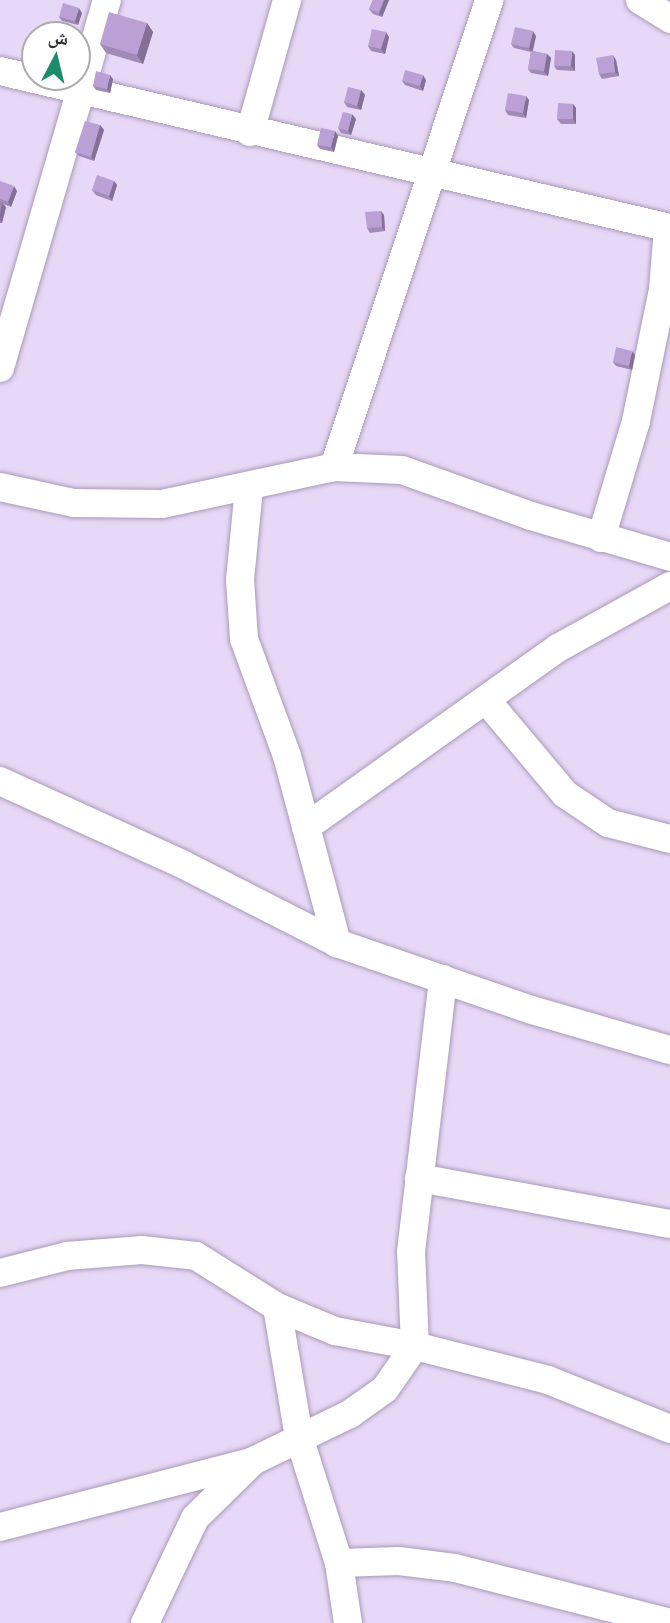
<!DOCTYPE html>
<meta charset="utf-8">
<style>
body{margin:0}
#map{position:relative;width:670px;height:1623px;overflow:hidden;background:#e8d8f7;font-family:"Source Serif 4","Noto Naskh Arabic",serif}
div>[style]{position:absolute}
.roads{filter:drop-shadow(0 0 2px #a99ab8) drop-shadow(0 0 2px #a99ab8)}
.minor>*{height:28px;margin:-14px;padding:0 14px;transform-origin:14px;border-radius:14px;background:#fff}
.wall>*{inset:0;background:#a18ab7}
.shaded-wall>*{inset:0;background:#837095}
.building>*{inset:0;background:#bba0d5}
span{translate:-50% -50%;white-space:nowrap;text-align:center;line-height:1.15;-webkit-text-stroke:7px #fff;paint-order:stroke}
.north{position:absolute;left:21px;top:21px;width:70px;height:70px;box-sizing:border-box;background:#fff;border:2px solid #acaaaf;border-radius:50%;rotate:7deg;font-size:19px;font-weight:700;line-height:28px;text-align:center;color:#302a36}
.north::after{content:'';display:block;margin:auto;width:24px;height:32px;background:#1d8c6c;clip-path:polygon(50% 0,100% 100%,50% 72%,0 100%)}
</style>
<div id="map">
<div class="roads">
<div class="minor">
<div style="left:640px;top:0;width:36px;rotate:32deg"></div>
<div style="left:0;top:71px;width:688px;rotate:13.19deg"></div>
<div style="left:250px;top:132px;width:137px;rotate:-74.3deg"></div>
<div style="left:0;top:368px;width:383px;rotate:-73.8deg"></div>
<div style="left:334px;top:467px;width:492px;rotate:-71.6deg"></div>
<div style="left:0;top:487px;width:76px;rotate:12.2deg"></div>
<div style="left:74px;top:503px;width:88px;rotate:0.7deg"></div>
<div style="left:162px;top:504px;width:176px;rotate:-12.1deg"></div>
<div style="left:334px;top:467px;width:68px;rotate:2.5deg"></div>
<div style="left:402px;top:470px;width:137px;rotate:19.6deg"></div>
<div style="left:531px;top:516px;width:145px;rotate:16.4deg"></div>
<div style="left:249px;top:488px;width:92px;rotate:95.6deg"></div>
<div style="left:240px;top:580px;width:59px;rotate:86.1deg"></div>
<div style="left:244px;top:639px;width:125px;rotate:69.8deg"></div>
<div style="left:287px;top:756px;width:194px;rotate:75deg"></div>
<div style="left:601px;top:538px;width:122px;rotate:-73.3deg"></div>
<div style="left:636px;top:421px;width:135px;rotate:-78.4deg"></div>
<div style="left:663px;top:289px;width:61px;rotate:-85.3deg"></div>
<div style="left:487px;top:701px;width:121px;rotate:50deg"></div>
<div style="left:565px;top:794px;width:52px;rotate:34deg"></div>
<div style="left:608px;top:823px;width:64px;rotate:14.5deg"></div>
<div style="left:0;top:781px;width:200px;rotate:24.5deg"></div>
<div style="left:182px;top:864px;width:174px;rotate:27deg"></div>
<div style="left:337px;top:943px;width:206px;rotate:19deg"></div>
<div style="left:532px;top:1010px;width:144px;rotate:16.2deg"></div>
<div style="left:306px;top:827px;width:309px;rotate:-35.4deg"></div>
<div style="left:558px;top:648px;width:128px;rotate:-29deg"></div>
<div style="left:419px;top:1178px;width:255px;rotate:10.4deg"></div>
<div style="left:0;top:1273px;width:69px;rotate:-14.2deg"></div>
<div style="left:67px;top:1256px;width:75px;rotate:-4.6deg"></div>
<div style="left:142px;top:1250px;width:54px;rotate:6.3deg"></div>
<div style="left:196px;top:1256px;width:96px;rotate:32.2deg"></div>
<div style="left:277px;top:1307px;width:63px;rotate:22.5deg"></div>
<div style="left:335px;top:1331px;width:81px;rotate:10.6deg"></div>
<div style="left:415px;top:1346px;width:137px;rotate:14.3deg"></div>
<div style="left:548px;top:1380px;width:131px;rotate:21.9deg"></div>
<div style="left:277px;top:1307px;width:132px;rotate:80.4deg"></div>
<div style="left:299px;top:1437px;width:132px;rotate:72.4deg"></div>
<div style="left:339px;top:1563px;width:61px;rotate:81.5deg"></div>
<div style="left:0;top:1527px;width:260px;rotate:-14.5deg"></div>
<div style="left:339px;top:1563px;width:60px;rotate:-1.9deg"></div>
<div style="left:399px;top:1561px;width:56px;rotate:7.1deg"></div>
<div style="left:455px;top:1568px;width:222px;rotate:14.3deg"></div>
<div style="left:145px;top:1623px;width:116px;rotate:-64.5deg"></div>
<div style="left:195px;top:1518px;width:81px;rotate:-44.5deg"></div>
<div style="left:253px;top:1461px;width:108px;rotate:-25.9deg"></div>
<div style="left:350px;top:1414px;width:43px;rotate:-35.5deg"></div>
<div style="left:385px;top:1389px;width:52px;rotate:-55.1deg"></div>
<div style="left:415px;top:1346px;width:94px;rotate:-92.4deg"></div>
<div style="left:411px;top:1252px;width:275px;rotate:-83.3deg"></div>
</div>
</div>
<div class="wall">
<div style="clip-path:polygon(373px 0,389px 0,382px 17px,373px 14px,369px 9px)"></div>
<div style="clip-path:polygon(82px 13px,78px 25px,62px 21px,59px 17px)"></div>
<div style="clip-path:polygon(147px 23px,153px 32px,143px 64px,106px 53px,100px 44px)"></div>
<div style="clip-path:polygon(536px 36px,533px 51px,547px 54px,551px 58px,548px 76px,531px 73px,528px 69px,531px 52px,514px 48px,511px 44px)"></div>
<div style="clip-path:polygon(389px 37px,385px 54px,371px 51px,368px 46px)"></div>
<div style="clip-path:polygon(575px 55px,575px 71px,557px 70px,554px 66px)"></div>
<div style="clip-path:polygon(616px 60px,619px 76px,602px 79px,599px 74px)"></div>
<div style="clip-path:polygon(42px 77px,62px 77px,59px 84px,44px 79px)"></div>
<div style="clip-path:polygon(113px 79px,110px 93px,96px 90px,93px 86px)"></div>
<div style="clip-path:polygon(426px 80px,423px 91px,405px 85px,402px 81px)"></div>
<div style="clip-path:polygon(361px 90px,365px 95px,361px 110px,347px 107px,344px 102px)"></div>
<div style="clip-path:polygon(529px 100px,526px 118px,508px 115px,505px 110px)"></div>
<div style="clip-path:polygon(573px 104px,576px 108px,576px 124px,561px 124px,557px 119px)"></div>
<div style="clip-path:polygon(356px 119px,351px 135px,341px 133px,338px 128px)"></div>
<div style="clip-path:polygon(100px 125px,104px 130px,94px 161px,79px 156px,75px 152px)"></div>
<div style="clip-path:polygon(338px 136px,334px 152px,320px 149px,317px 145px)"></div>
<div style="clip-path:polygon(0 181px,17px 191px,11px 207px,3px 204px,6px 207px,2px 223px,0 223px)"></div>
<div style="clip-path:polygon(114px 181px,117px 185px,112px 201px,96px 195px,92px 190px)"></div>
<div style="clip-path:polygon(384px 215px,385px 231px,370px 233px,367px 228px)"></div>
<div style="clip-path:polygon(635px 355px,632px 370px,616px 366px,613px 362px)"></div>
</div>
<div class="shaded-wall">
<div style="clip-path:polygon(384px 0,389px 0,382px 17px,379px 13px)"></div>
<div style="clip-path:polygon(79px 8px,82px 13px,78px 25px,75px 21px)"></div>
<div style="clip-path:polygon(147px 23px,153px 32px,143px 64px,137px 55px)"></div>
<div style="clip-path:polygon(533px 31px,536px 36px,532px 52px,529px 48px)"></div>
<div style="clip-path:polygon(386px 32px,389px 37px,385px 54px,381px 49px)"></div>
<div style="clip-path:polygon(572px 51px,575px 55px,575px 71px,571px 66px)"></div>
<div style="clip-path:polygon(547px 54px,551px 58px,548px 76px,544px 71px)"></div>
<div style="clip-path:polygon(613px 55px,616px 60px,619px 76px,615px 72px)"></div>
<div style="clip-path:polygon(110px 75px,113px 79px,110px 93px,107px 89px)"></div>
<div style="clip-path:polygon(423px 75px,426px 80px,423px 91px,420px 86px)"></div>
<div style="clip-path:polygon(57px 77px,62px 77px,59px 84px,56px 80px)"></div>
<div style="clip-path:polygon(361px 90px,365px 95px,361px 110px,357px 106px)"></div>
<div style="clip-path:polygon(526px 96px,529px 100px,526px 118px,523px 113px)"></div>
<div style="clip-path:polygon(573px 104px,576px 108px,576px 124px,573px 119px)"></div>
<div style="clip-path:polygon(352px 114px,356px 119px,351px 135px,348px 131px)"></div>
<div style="clip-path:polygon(100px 125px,104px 130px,94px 161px,91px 157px)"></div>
<div style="clip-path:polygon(335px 131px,338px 136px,334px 152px,331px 147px)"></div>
<div style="clip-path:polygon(114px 181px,117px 185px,112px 201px,109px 196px)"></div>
<div style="clip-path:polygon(14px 186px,17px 191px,11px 207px,8px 202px)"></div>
<div style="clip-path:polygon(2px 203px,6px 207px,2px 223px,0 220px,0 214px)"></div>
<div style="clip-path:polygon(381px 211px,384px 215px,385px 231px,382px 227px)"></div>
<div style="clip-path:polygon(632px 351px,635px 355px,632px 370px,629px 366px)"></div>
</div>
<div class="building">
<div style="clip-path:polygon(373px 0,384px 0,379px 13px,369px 9px)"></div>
<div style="clip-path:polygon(63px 3px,79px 8px,75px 21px,59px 17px)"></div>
<div style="clip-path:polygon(109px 12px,147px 23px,137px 55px,100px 44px)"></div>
<div style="clip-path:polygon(515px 27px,533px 31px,529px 48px,511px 44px)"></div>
<div style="clip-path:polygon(372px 29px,386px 32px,381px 49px,368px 46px)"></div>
<div style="clip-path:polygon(555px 50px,572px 51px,571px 66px,554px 66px)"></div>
<div style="clip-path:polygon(531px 51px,547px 54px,544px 71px,528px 69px)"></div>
<div style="clip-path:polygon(613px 55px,615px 72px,599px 74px,596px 58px)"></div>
<div style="clip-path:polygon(405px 70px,423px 75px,420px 86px,402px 81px)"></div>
<div style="clip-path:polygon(96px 71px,110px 75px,107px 89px,93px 86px)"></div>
<div style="clip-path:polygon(348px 87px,361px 90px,357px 106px,344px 102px)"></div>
<div style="clip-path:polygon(508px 93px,526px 96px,523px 113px,505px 110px)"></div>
<div style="clip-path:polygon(558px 103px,573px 104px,573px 119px,557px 119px)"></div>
<div style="clip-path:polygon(343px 112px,352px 114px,348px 131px,338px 128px)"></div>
<div style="clip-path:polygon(85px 121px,100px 125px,91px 157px,75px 152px)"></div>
<div style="clip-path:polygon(321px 128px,335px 131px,331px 147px,317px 145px)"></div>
<div style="clip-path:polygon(97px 175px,114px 181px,109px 196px,92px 190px)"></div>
<div style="clip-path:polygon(0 181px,14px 186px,8px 202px,0 199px)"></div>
<div style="clip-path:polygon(381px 211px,382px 227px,367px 228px,365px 212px)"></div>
<div style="clip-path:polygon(616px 347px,632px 351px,629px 366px,613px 362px)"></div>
</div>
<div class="north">ش</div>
</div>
